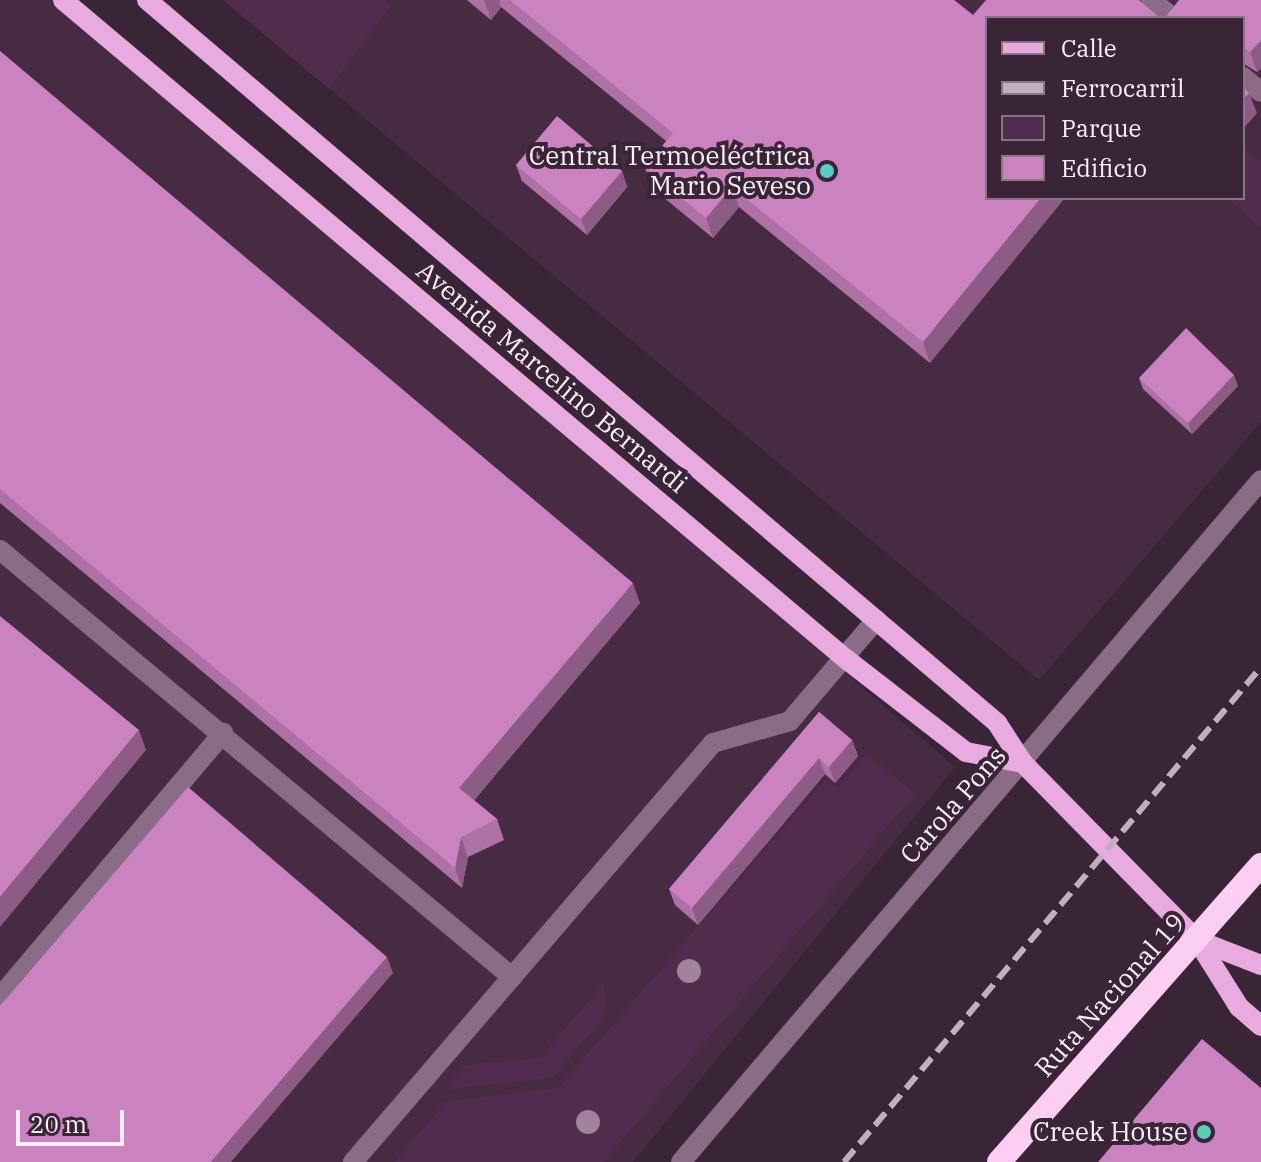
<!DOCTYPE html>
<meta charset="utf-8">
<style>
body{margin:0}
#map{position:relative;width:1261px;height:1162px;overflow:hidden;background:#3a2537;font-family:"IBM Plex Serif",serif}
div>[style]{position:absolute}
.built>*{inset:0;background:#462b42}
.green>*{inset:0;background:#522c4d}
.minor>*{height:20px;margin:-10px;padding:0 10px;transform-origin:10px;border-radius:10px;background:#8b6c86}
.major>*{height:20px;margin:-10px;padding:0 10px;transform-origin:10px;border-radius:10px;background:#e8aadf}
.highway>*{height:24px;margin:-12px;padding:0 12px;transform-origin:12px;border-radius:12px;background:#fccef4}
.rail>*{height:6px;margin-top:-3px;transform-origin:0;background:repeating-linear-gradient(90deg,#c0b0be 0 16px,transparent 0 24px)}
.trees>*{width:24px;height:24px;margin:-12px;border-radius:50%;background:#a1839d}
.wall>*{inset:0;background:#ae71a5}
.shaded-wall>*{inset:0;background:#8d5c86}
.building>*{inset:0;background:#ca83c0}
.dots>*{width:22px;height:22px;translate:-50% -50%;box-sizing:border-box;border:4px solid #3a2537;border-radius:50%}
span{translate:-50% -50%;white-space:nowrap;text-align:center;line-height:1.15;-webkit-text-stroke:8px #3a2537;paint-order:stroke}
.poi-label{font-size:26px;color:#fceefa}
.right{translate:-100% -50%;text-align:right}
.street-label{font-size:26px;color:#fceefa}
.legend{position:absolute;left:985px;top:16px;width:260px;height:184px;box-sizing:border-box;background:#3a2537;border:2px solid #887585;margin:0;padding:10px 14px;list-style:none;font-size:24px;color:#fceefa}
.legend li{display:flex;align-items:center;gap:16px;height:40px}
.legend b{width:40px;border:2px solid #887585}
.scale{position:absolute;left:16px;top:1110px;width:108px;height:36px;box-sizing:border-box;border:4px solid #fceefa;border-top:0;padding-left:10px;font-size:24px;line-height:28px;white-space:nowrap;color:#fceefa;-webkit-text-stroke:6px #3a2537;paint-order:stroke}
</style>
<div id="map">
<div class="built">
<div style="clip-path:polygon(0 0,62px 0,955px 767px,633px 1162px,0 1162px)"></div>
<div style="clip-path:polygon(evenodd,223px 0,1261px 0,1261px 422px,1039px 680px,223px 0,987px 18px,1243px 18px,1243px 198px,987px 198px,987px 18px)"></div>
</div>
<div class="green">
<div style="clip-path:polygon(223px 0,383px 0,391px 6px,329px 89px)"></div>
<div style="clip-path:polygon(1243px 147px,1261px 162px,1261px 228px,1226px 198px,1243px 198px)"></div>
<div style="clip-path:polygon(866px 753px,915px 794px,604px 1162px,395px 1162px,446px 1101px,558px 1088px,825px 780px,838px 788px)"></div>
<div style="clip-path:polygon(603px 984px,608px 1012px,553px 1078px,444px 1090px,465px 1065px,540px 1058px)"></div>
</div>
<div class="minor">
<div style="left:1151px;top:0;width:28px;rotate:39deg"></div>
<div style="left:1243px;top:77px;width:23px;rotate:40deg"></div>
<div style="left:0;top:550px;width:667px;rotate:39.83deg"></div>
<div style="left:0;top:997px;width:346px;rotate:-49.8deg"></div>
<div style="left:353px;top:1162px;width:552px;rotate:-49.33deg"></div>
<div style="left:713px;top:743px;width:80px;rotate:-15.9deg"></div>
<div style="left:790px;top:721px;width:133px;rotate:-49.6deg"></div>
<div style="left:681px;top:1162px;width:895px;rotate:-49.62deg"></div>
</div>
<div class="major">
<div style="left:63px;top:0;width:1023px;rotate:40.09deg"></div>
<div style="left:846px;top:659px;width:152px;rotate:37.8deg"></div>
<div style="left:966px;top:752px;width:58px;rotate:10.9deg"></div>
<div style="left:147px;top:0;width:1116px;rotate:40.38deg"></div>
<div style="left:997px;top:723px;width:48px;rotate:57deg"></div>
<div style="left:1023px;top:763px;width:248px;rotate:45.5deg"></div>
<div style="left:1197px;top:940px;width:79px;rotate:57.9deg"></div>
<div style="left:1239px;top:1007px;width:29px;rotate:41deg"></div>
<div style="left:1197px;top:940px;width:69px;rotate:21.3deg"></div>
</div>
<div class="highway">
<div style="left:999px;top:1162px;width:396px;rotate:-48.6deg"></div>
</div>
<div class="rail">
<div style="left:844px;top:1162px;width:647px;rotate:-49.89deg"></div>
</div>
<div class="trees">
<div style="left:689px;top:971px"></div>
<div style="left:588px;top:1122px"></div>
</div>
<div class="wall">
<div style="clip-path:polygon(467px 0,954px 0,973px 15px,930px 363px,739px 207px,713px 238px,652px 188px,645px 168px,666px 141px,501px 7px,491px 20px)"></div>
<div style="clip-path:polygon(1261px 0,1261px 68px,1257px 72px,1244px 64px,1243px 65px,1243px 18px)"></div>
<div style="clip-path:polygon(0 51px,640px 603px,474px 800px,497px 819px,504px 840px,468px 857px,462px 888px,0 503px)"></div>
<div style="clip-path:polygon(516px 165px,622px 171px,627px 187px,587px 235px,522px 181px)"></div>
<div style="clip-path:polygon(1139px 378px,1238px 386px,1192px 434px,1143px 389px)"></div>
<div style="clip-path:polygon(819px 712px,852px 740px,858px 756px,835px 783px,825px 774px,698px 925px,675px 905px,669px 889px)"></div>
</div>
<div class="shaded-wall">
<div style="clip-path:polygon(484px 0,499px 0,501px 7px,491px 20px)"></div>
<div style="clip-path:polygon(1261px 40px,1261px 68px,1257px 72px,1250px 52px)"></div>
<div style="clip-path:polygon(1249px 93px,1257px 113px,1243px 129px,1243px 100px)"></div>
<div style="clip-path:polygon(622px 171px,627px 187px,587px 235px,581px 219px)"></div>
<div style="clip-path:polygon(732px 187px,739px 207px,713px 238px,706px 218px)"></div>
<div style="clip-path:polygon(1041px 198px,1065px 198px,930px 363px,923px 342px)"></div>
<div style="clip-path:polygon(1234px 375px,1238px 386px,1192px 434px,1188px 423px)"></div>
<div style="clip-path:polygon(633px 583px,640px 603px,467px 809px,459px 788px)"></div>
<div style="clip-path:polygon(139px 730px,146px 750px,0 927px,0 897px)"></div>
<div style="clip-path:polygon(852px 740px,858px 756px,835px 783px,829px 767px)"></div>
<div style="clip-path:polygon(819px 758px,825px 774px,698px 925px,692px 908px)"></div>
<div style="clip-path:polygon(461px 837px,468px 857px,462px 888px,455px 868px)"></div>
<div style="clip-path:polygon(387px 957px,393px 973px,231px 1162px,211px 1162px)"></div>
</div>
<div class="building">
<div style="clip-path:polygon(510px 0,954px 0,973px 15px,986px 0,1139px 0,1160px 18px,987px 18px,987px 198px,1041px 198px,923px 342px,732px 187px,706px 218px,645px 168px,673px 133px)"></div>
<div style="clip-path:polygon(1179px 0,1261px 0,1261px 40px,1250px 52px,1243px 47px,1243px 18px,1165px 18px)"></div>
<div style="clip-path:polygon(0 51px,633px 583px,459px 788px,497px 819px,461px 837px,455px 868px,0 489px)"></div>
<div style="clip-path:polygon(1243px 87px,1249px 93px,1243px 100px)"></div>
<div style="clip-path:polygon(557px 116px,622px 171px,581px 219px,516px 165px)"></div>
<div style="clip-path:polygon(1186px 328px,1234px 375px,1188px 423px,1139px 378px)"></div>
<div style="clip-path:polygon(0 616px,139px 730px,0 897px)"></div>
<div style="clip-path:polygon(819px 712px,852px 740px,829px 767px,819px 758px,692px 908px,669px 889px)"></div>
<div style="clip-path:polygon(188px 787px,387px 957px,211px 1162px,0 1162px,0 1006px)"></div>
<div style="clip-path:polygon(1202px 1039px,1261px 1088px,1261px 1162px,1098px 1162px)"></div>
</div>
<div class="dots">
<div style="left:827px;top:171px;background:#5acebc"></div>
<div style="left:1204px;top:1132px;background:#5acebc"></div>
</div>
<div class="poi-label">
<span class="right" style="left:811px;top:171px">Central Termoeléctrica<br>Mario Seveso</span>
<span class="right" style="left:1188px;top:1132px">Creek House</span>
</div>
<div class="street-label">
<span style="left:552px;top:377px;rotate:40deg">Avenida Marcelino Bernardi</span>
<span style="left:953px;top:805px;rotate:-49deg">Carola Pons</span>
<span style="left:1110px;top:995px;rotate:-48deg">Ruta Nacional 19</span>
</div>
<ul class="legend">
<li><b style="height:10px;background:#e8aadf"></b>Calle</li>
<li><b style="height:10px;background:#c0b0be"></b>Ferrocarril</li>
<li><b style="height:22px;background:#522c4d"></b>Parque</li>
<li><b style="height:22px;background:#ca83c0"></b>Edificio</li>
</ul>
<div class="scale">20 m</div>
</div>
